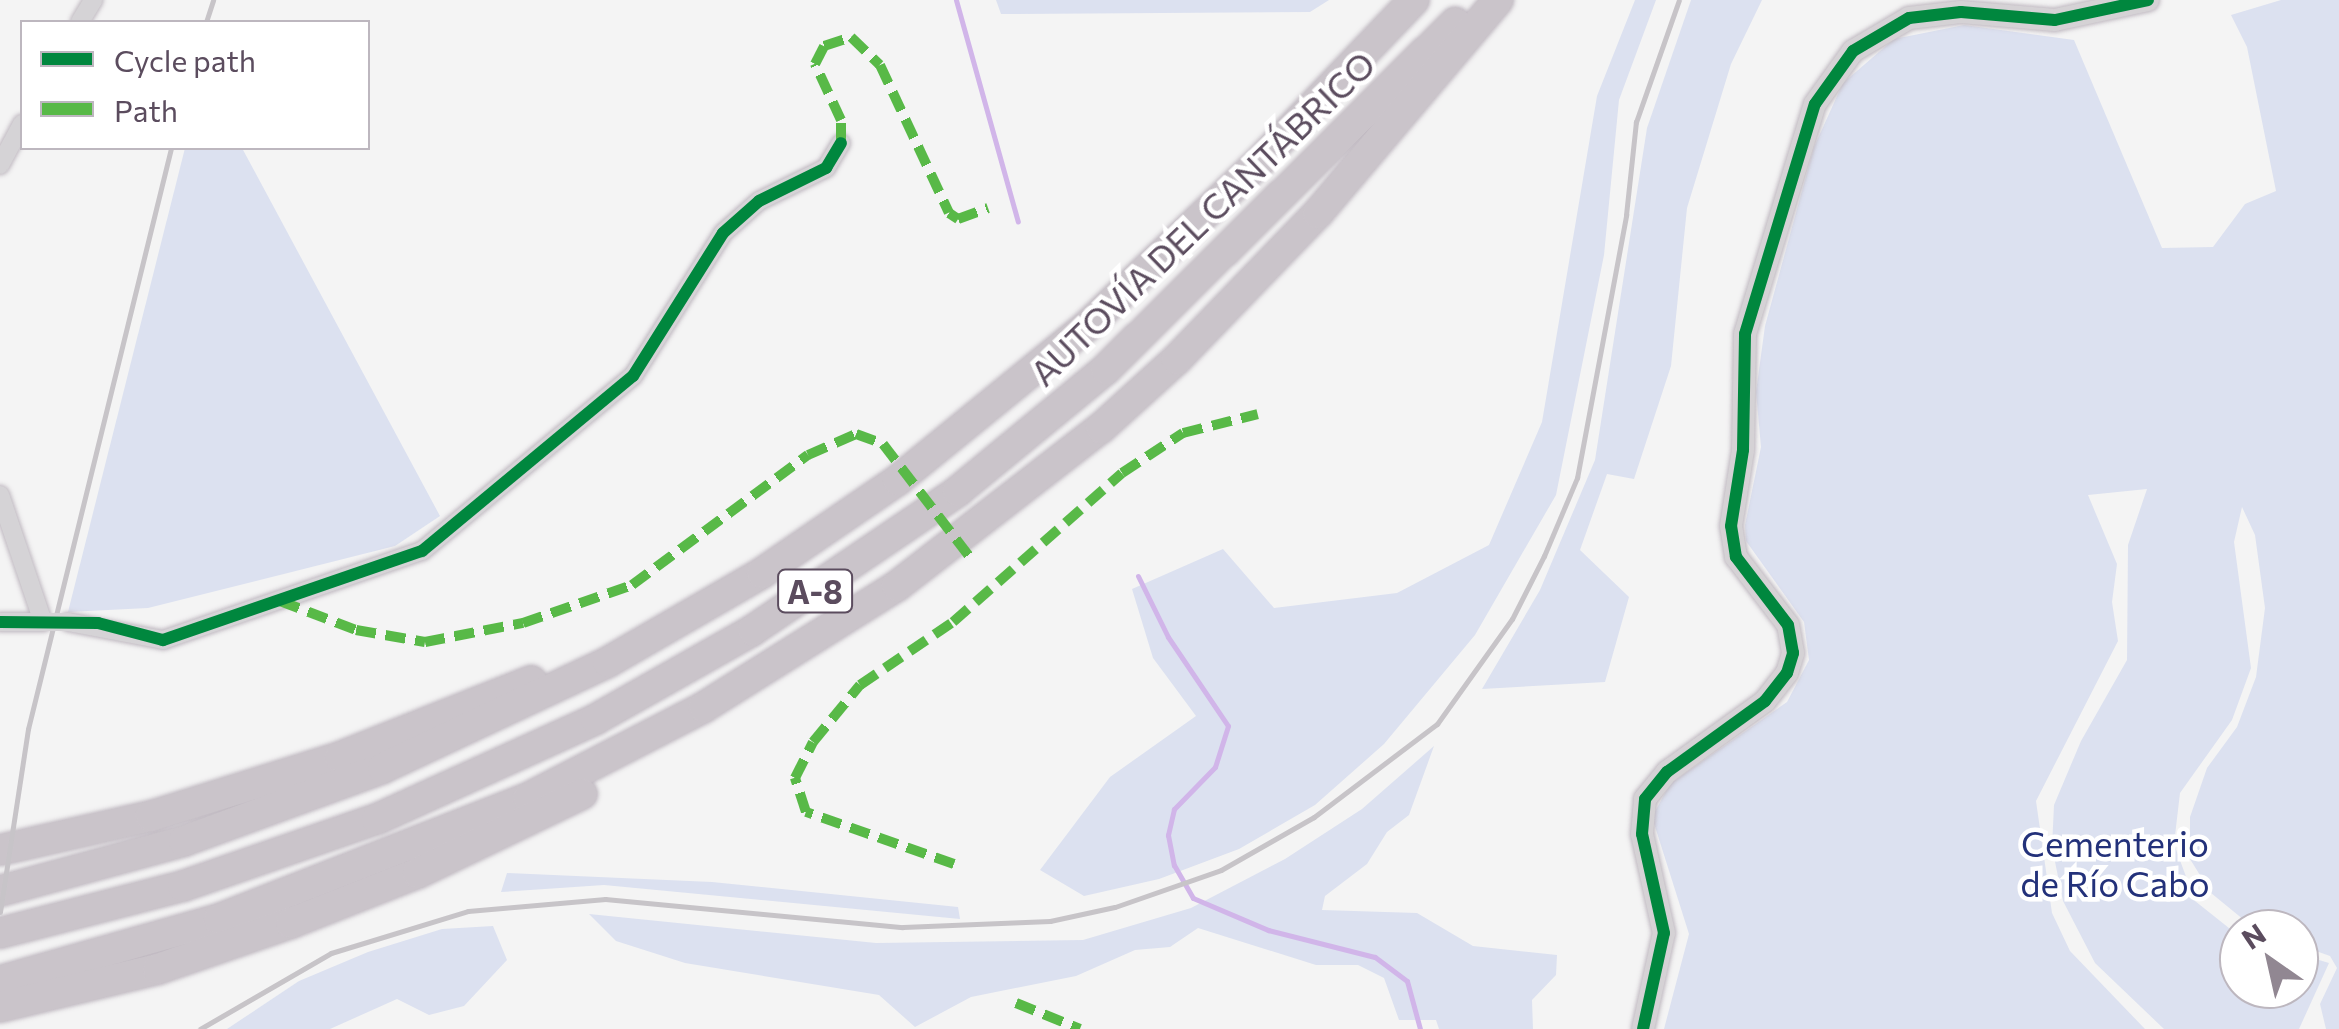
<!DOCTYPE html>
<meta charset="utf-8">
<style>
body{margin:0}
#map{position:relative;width:2339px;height:1029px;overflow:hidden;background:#f4f4f4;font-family:Commissioner,sans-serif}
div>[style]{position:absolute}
.green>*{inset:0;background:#dce1f0}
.stream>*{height:5px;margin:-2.5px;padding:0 2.5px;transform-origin:2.5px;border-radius:2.5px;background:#d1b5e9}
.roads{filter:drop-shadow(0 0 2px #c1bac2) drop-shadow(0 0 2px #c1bac2)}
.street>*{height:18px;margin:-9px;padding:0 9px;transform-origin:9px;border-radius:9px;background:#d5d3d6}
.secondary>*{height:22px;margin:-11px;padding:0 11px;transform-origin:11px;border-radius:11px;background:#d5d2d5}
.highway>*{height:30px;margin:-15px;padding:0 15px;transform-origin:15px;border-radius:15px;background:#cac4ca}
.rail>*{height:5px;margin:-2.5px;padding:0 2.5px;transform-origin:2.5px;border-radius:2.5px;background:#c7c4c8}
.street-bridge>*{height:18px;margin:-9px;padding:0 9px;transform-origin:9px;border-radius:9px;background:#d5d3d6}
.quiet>*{height:10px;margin-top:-5px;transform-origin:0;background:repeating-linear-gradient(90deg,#58b947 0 20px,transparent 0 30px)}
.cycleway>*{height:12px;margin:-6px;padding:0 6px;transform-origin:6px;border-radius:6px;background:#00873e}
span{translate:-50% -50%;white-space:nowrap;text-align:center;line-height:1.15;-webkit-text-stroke:9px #fff;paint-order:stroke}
.shield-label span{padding:2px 8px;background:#fff;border:2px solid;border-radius:8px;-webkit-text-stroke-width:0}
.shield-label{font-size:32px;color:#5b4c5e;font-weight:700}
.street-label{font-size:35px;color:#5b4c5e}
.park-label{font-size:35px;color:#23317a}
.legend{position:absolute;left:20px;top:20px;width:350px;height:130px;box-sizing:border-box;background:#fff;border:2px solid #bdb7bf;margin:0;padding:12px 18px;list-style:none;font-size:30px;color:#5b4c5e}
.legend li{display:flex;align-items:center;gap:20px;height:50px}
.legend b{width:50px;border:2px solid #bdb7bf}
.north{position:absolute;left:2219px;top:909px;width:100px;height:100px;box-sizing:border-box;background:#fff;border:2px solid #bdb7bf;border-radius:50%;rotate:326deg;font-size:28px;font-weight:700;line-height:40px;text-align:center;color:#5b4c5e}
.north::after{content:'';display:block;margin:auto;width:35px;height:45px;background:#918792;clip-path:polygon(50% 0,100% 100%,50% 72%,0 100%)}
</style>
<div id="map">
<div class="green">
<div style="clip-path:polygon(996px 0,1329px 0,1310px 12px,1001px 14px)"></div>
<div style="clip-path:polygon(1635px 0,1656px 0,1619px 100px,1604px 255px,1556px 495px,1475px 635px,1384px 744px,1315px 805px,1239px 849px,1159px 879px,1084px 896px,1040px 870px,1110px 777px,1196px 716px,1153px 658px,1132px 589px,1223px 549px,1274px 608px,1397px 593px,1489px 545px,1542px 422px,1597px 96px)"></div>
<div style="clip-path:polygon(1691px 0,1762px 0,1731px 64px,1687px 208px,1671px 366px,1634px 479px,1607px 474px,1580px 550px,1629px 597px,1605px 682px,1482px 689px,1540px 590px,1595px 460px,1647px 128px)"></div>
<div style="clip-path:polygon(2281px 0,2339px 0,2339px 1029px,2326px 1029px,2320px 1004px,2337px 968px,2330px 956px,2299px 945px,2299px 929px,2255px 929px,2211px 893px,2190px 859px,2190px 817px,2207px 768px,2237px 727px,2256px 677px,2265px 608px,2255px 535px,2242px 507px,2234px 542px,2251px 668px,2232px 720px,2180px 793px,2174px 844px,2195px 901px,2239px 936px,2239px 989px,2299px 989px,2299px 954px,2329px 963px,2299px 1029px,2164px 1029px,2095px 963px,2063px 901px,2052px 847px,2054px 805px,2081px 741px,2127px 660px,2128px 545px,2147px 489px,2088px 495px,2117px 564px,2112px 602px,2118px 641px,2036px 801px,2052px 913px,2070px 951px,2145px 1029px,1664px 1029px,1689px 934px,1652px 817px,1670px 784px,1787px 702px,1809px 660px,1804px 622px,1746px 541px,1745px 525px,1761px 447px,1756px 392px,1765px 326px,1814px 147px,1843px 83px,1894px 39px,1964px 25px,2074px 40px,2162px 248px,2213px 247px,2245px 204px,2276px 191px,2247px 47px,2231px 15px)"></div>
<div style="clip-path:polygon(185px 148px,242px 148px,440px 516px,395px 546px,148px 608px,68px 612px)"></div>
<div style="clip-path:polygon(1434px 746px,1409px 815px,1387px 832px,1367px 864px,1325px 896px,1322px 910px,1417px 913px,1473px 946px,1557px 955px,1556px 975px,1532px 1000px,1533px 1029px,1439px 1029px,1436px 1020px,1399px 1020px,1384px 978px,1358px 965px,1316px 965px,1198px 928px,1170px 947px,1135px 950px,1076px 976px,971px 997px,915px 1027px,879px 995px,685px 963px,616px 941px,589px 914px,876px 943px,1083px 940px,1191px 908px,1285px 859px,1362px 809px)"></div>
<div style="clip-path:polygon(507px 873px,712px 882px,958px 907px,960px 919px,604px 885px,501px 892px)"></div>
<div style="clip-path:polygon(493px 926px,507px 960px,464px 1006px,429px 1015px,397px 999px,330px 1029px,227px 1029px,299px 981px,368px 952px,442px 929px)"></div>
</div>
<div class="stream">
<div style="left:956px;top:0;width:230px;rotate:74.4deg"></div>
<div style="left:1138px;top:576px;width:68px;rotate:63.8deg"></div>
<div style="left:1168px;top:637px;width:107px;rotate:56deg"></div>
<div style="left:1228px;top:726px;width:43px;rotate:107.6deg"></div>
<div style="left:1215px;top:767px;width:59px;rotate:134.3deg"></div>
<div style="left:1174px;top:809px;width:27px;rotate:103deg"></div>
<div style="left:1168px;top:835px;width:31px;rotate:79deg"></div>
<div style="left:1174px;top:865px;width:38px;rotate:60deg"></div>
<div style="left:1193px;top:898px;width:82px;rotate:23.1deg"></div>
<div style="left:1268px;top:930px;width:110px;rotate:14.2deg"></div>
<div style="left:1375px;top:957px;width:40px;rotate:37deg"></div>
<div style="left:1407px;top:981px;width:50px;rotate:74.8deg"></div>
</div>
<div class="roads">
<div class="street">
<div style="left:80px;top:22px;width:26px;rotate:-59deg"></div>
<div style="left:0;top:165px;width:47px;rotate:-61.8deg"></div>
<div style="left:0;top:495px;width:134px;rotate:71.3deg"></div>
<div style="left:43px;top:622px;width:43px;rotate:180deg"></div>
<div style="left:68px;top:622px;width:97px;rotate:10.7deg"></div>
<div style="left:163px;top:640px;width:274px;rotate:-19deg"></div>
<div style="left:422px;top:551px;width:274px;rotate:-39.7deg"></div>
<div style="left:633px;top:376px;width:169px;rotate:-57.8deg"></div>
<div style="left:723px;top:233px;width:48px;rotate:-41.6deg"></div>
<div style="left:759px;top:201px;width:75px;rotate:-26.2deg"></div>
<div style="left:826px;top:168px;width:29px;rotate:-59deg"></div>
</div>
<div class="secondary">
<div style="left:1643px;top:1029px;width:98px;rotate:-77.7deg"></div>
<div style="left:1664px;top:933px;width:101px;rotate:-102.5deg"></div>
<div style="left:1642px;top:834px;width:35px;rotate:-85deg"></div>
<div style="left:1645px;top:799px;width:35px;rotate:-51deg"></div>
<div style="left:1667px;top:772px;width:121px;rotate:-35.9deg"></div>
<div style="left:1765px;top:701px;width:36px;rotate:-52deg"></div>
<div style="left:1787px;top:673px;width:21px;rotate:-73deg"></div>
<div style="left:1793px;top:653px;width:28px;rotate:-100deg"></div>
<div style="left:1788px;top:625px;width:86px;rotate:-127.4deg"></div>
<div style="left:1736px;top:557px;width:31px;rotate:-99deg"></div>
<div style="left:1731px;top:526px;width:77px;rotate:-81deg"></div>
<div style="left:1743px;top:450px;width:116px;rotate:-89deg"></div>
<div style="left:1745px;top:334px;width:240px;rotate:-73.1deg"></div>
<div style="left:1815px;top:104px;width:65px;rotate:-54.4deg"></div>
<div style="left:1853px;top:51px;width:65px;rotate:-30.5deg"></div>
<div style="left:1909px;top:18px;width:52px;rotate:-6.6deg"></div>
<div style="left:1961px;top:12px;width:94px;rotate:4.9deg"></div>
<div style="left:2055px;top:20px;width:95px;rotate:-12.1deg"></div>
</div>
<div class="highway">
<div style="left:0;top:850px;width:155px;rotate:-12.7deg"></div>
<div style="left:151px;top:816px;width:198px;rotate:-17.3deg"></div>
<div style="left:340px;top:757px;width:206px;rotate:-21.7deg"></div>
<div style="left:0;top:891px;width:191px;rotate:-15.2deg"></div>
<div style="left:184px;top:841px;width:212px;rotate:-20.1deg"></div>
<div style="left:383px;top:768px;width:249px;rotate:-25.2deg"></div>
<div style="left:608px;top:662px;width:178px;rotate:-30deg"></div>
<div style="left:762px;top:573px;width:165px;rotate:-34.4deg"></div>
<div style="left:898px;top:480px;width:247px;rotate:-39.2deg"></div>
<div style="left:1089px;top:324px;width:239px;rotate:-43.6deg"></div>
<div style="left:1262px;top:159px;width:220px;rotate:-46.3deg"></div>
<div style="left:0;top:933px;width:189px;rotate:-14.4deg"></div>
<div style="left:183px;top:886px;width:205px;rotate:-19.1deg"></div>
<div style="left:377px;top:819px;width:241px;rotate:-24.5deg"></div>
<div style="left:596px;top:719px;width:180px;rotate:-29.5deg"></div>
<div style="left:753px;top:630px;width:248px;rotate:-34.1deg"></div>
<div style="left:958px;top:491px;width:192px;rotate:-39.5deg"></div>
<div style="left:1106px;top:369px;width:492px;rotate:-44.8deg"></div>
<div style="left:0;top:981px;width:228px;rotate:-15.8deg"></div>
<div style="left:219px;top:919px;width:332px;rotate:-21.4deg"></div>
<div style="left:528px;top:798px;width:198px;rotate:-27.3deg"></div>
<div style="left:704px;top:707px;width:228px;rotate:-32.1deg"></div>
<div style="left:897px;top:586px;width:258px;rotate:-37.8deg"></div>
<div style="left:1101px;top:428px;width:103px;rotate:-42.2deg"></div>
<div style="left:1177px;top:359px;width:203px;rotate:-46deg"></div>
<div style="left:1318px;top:213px;width:279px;rotate:-49.8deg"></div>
<div style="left:0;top:1007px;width:163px;rotate:-13.5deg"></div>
<div style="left:158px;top:969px;width:141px;rotate:-19.1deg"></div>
<div style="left:291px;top:923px;width:136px;rotate:-21.5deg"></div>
<div style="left:418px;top:873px;width:182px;rotate:-25.7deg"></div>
</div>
</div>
<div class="rail">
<div style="left:206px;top:22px;width:23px;rotate:-72deg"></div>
<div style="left:0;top:912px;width:185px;rotate:-81.3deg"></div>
<div style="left:28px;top:729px;width:598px;rotate:-76.17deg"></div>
<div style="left:200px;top:1029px;width:151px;rotate:-30.1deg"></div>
<div style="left:331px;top:953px;width:143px;rotate:-17deg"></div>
<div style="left:468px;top:911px;width:138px;rotate:-5deg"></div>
<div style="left:605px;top:899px;width:299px;rotate:5.4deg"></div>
<div style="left:903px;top:927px;width:147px;rotate:-2.3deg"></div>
<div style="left:1050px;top:921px;width:66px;rotate:-12.2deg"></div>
<div style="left:1115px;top:907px;width:112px;rotate:-19.2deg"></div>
<div style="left:1221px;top:870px;width:107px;rotate:-29.7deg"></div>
<div style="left:1314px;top:817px;width:154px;rotate:-37.1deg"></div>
<div style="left:1437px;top:724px;width:129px;rotate:-54.5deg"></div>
<div style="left:1512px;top:619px;width:71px;rotate:-63.1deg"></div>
<div style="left:1544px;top:556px;width:85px;rotate:-67.1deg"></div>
<div style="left:1577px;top:478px;width:268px;rotate:-79.4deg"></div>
<div style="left:1626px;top:215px;width:94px;rotate:-83.9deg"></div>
<div style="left:1636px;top:122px;width:129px;rotate:-70.6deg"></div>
</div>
<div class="street-bridge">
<div style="left:43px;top:622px;width:25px"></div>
</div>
<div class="quiet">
<div style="left:841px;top:143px;width:23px;rotate:-90deg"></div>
<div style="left:841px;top:120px;width:62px;rotate:-114.9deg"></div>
<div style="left:815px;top:64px;width:20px;rotate:-63deg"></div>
<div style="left:824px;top:46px;width:28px;rotate:-18deg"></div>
<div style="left:851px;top:37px;width:40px;rotate:44deg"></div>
<div style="left:880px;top:65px;width:163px;rotate:65deg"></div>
<div style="left:949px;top:213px;width:11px;rotate:34deg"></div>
<div style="left:958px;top:219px;width:32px;rotate:-20deg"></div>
<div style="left:280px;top:601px;width:81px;rotate:20.9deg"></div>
<div style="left:356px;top:630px;width:70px;rotate:9.9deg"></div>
<div style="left:425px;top:642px;width:100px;rotate:-11deg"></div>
<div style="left:523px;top:623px;width:115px;rotate:-19.2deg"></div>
<div style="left:632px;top:585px;width:219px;rotate:-36.5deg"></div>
<div style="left:808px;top:455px;width:52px;rotate:-23.6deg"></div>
<div style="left:856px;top:434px;width:29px;rotate:20deg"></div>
<div style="left:883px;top:444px;width:146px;rotate:52.5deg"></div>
<div style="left:954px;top:864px;width:157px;rotate:-160.6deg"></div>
<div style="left:806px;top:812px;width:36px;rotate:-108deg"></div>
<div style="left:795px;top:778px;width:40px;rotate:-63.4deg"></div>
<div style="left:813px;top:742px;width:74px;rotate:-50.5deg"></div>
<div style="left:860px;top:685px;width:112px;rotate:-34.1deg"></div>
<div style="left:953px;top:622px;width:225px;rotate:-41.4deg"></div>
<div style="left:1122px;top:473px;width:73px;rotate:-33.3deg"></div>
<div style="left:1183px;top:433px;width:77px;rotate:-14.2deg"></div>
<div style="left:1016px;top:1003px;width:69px;rotate:22.1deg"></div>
</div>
<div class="cycleway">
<div style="left:0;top:622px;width:98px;rotate:0.6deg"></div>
<div style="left:98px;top:623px;width:67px;rotate:14.7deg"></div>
<div style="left:163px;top:640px;width:274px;rotate:-19deg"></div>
<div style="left:422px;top:551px;width:274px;rotate:-39.7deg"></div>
<div style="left:633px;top:376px;width:169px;rotate:-57.8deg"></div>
<div style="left:723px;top:233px;width:48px;rotate:-41.6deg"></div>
<div style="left:759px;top:201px;width:75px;rotate:-26.2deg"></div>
<div style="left:826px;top:168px;width:29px;rotate:-59deg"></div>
<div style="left:1643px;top:1029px;width:98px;rotate:-77.7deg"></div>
<div style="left:1664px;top:933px;width:101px;rotate:-102.5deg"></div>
<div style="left:1642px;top:834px;width:35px;rotate:-85deg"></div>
<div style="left:1645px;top:799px;width:35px;rotate:-51deg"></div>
<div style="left:1667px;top:772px;width:121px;rotate:-35.9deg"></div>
<div style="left:1765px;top:701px;width:36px;rotate:-52deg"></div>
<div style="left:1787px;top:673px;width:21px;rotate:-73deg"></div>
<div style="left:1793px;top:653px;width:28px;rotate:-100deg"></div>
<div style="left:1788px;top:625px;width:86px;rotate:-127.4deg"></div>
<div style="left:1736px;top:557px;width:31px;rotate:-99deg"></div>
<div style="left:1731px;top:526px;width:77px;rotate:-81deg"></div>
<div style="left:1743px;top:450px;width:116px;rotate:-89deg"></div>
<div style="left:1745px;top:334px;width:240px;rotate:-73.1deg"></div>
<div style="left:1815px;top:104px;width:65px;rotate:-54.4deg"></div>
<div style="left:1853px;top:51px;width:65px;rotate:-30.5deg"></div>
<div style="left:1909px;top:18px;width:52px;rotate:-6.6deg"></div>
<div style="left:1961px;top:12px;width:94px;rotate:4.9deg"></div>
<div style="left:2055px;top:20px;width:95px;rotate:-12.1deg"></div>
</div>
<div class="shield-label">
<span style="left:815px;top:591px">A-8</span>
</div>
<div class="street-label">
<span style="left:1202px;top:218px;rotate:-44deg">AUTOVÍA DEL CANTÁBRICO</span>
</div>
<div class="park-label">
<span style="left:2115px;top:863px">Cementerio<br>de Río Cabo</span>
</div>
<ul class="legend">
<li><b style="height:12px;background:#00873e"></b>Cycle path</li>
<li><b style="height:12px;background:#58b947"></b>Path</li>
</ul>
<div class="north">N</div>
</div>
